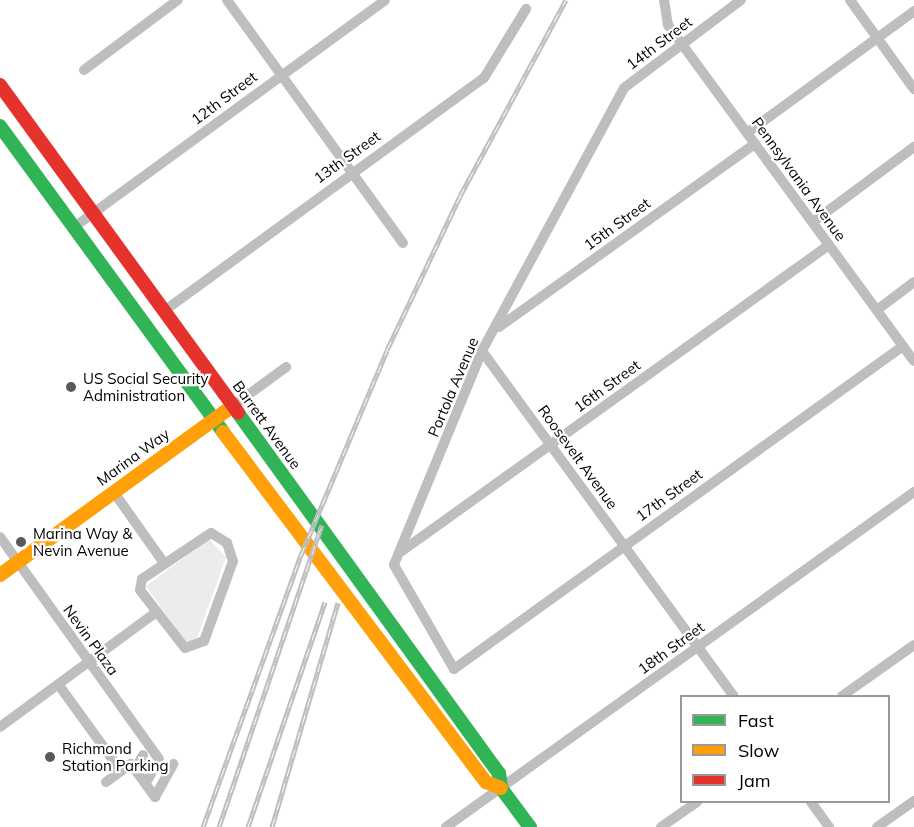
<!DOCTYPE html>
<style>
body{margin:0}
#map{position:relative;width:914px;height:827px;overflow:hidden;background:#fff;font-family:Mulish,sans-serif}
div>[style]{position:absolute}
.green>*{inset:0;background:#ececec}
.street>*{height:10px;margin:-5px;padding:0 5px;transform-origin:5px;border-radius:5px;background:#bebebe}
.fast>*{height:14px;margin:-7px;padding:0 7px;transform-origin:7px;border-radius:7px;background:#30b455}
.slow>*{height:14px;margin:-7px;padding:0 7px;transform-origin:7px;border-radius:7px;background:#ff9f0a}
.jam>*{height:14px;margin:-7px;padding:0 7px;transform-origin:7px;border-radius:7px;background:#e5322d}
.rail>*{height:5px;margin-top:-2.5px;transform-origin:0;background:repeating-linear-gradient(90deg,#fff 0 9px,#bebebe 0 18px);box-sizing:border-box;border-block:2px solid #bebebe}
.dots>*{width:16px;height:16px;translate:-50% -50%;box-sizing:border-box;border:3px solid #fff;border-radius:50%}
span{translate:-50% -50%;white-space:nowrap;text-align:center;line-height:1.15;-webkit-text-stroke:4.5px #fff;paint-order:stroke}
.street-label{font-size:15px;color:#000}
.poi-label{font-size:15px;color:#000}
.left{translate:0 -50%;text-align:left}
.legend{position:absolute;left:680px;top:695px;width:210px;height:108px;box-sizing:border-box;background:#fff;border:2px solid #999;margin:0;padding:8px 10px;list-style:none;font-size:18px;color:#000}
.legend li{display:flex;align-items:center;gap:12px;height:30px}
.legend b{width:30px;border:2px solid #999}
</style>
<div id="map">
<div class="green">
<div style="clip-path:polygon(209px 539px,226px 557px,197px 638px,186px 643px,146px 586px)"></div>
</div>
<div class="street">
<div style="left:227px;top:0;width:300px;rotate:54.1deg"></div>
<div style="left:664px;top:0;width:25px;rotate:81deg"></div>
<div style="left:668px;top:25px;width:416px;rotate:53.8deg"></div>
<div style="left:741px;top:0;width:146px;rotate:143.1deg"></div>
<div style="left:624px;top:88px;width:299px;rotate:118.4deg"></div>
<div style="left:482px;top:351px;width:231px;rotate:112.4deg"></div>
<div style="left:394px;top:565px;width:120px;rotate:60deg"></div>
<div style="left:454px;top:669px;width:553px;rotate:-35.73deg"></div>
<div style="left:850px;top:0;width:110px;rotate:54.3deg"></div>
<div style="left:84px;top:70px;width:117px;rotate:-36.7deg"></div>
<div style="left:747px;top:133px;width:207px;rotate:-36.1deg"></div>
<div style="left:81px;top:222px;width:376px;rotate:-36.1deg"></div>
<div style="left:813px;top:222px;width:126px;rotate:-36.6deg"></div>
<div style="left:877px;top:310px;width:46px;rotate:-37.1deg"></div>
<div style="left:164px;top:311px;width:396px;rotate:-36.1deg"></div>
<div style="left:484px;top:78px;width:81px;rotate:-58.7deg"></div>
<div style="left:499px;top:327px;width:315px;rotate:-35.6deg"></div>
<div style="left:482px;top:351px;width:427px;rotate:53.9deg"></div>
<div style="left:233px;top:406px;width:66px;rotate:-36.3deg"></div>
<div style="left:113px;top:491px;width:88px;rotate:54.7deg"></div>
<div style="left:211px;top:533px;width:19px;rotate:32deg"></div>
<div style="left:227px;top:543px;width:19px;rotate:72deg"></div>
<div style="left:233px;top:561px;width:85px;rotate:109.9deg"></div>
<div style="left:204px;top:641px;width:20px;rotate:160deg"></div>
<div style="left:185px;top:648px;width:73px;rotate:-127.8deg"></div>
<div style="left:140px;top:590px;width:11px;rotate:-80deg"></div>
<div style="left:142px;top:579px;width:83px;rotate:-33.7deg"></div>
<div style="left:0;top:537px;width:273px;rotate:54.4deg"></div>
<div style="left:402px;top:551px;width:525px;rotate:-35.63deg"></div>
<div style="left:58px;top:684px;width:107px;rotate:54.1deg"></div>
<div style="left:842px;top:696px;width:88px;rotate:-35.3deg"></div>
<div style="left:0;top:727px;width:192px;rotate:-36.3deg"></div>
<div style="left:135px;top:769px;width:16px;rotate:-60deg"></div>
<div style="left:106px;top:782px;width:31px;rotate:-36deg"></div>
<div style="left:131px;top:764px;width:41px;rotate:54deg"></div>
<div style="left:146px;top:783px;width:19px;rotate:-62deg"></div>
<div style="left:155px;top:797px;width:38px;rotate:-61deg"></div>
<div style="left:811px;top:802px;width:31px;rotate:54deg"></div>
<div style="left:446px;top:827px;width:576px;rotate:-35.6deg"></div>
<div style="left:661px;top:827px;width:44px;rotate:-34.8deg"></div>
<div style="left:877px;top:827px;width:45px;rotate:-35.1deg"></div>
</div>
<div class="fast">
<div style="left:0;top:126px;width:379px;rotate:53.9deg"></div>
<div style="left:238px;top:413px;width:445px;rotate:54.1deg"></div>
<div style="left:499px;top:773px;width:15px;rotate:82deg"></div>
<div style="left:501px;top:788px;width:49px;rotate:53.4deg"></div>
</div>
<div class="slow">
<div style="left:223px;top:432px;width:438px;rotate:53.1deg"></div>
<div style="left:486px;top:782px;width:16px;rotate:22deg"></div>
<div style="left:0;top:575px;width:288px;rotate:-36deg"></div>
</div>
<div class="jam">
<div style="left:0;top:85px;width:405px;rotate:54deg"></div>
</div>
<div class="rail">
<div style="left:203px;top:827px;width:289px;rotate:-70.2deg"></div>
<div style="left:301px;top:555px;width:222px;rotate:-67.2deg"></div>
<div style="left:387px;top:350px;width:170px;rotate:-64.6deg"></div>
<div style="left:460px;top:196px;width:223px;rotate:-61.6deg"></div>
<div style="left:219px;top:827px;width:319px;rotate:-71.2deg"></div>
<div style="left:248px;top:827px;width:238px;rotate:-71.1deg"></div>
<div style="left:272px;top:827px;width:234px;rotate:-73.6deg"></div>
</div>
<div class="dots">
<div style="left:71px;top:387px;background:#595959"></div>
<div style="left:21px;top:542px;background:#595959"></div>
<div style="left:50px;top:757px;background:#595959"></div>
</div>
<div class="street-label">
<span style="left:659px;top:43px;rotate:-37deg">14th Street</span>
<span style="left:224px;top:98px;rotate:-37deg">12th Street</span>
<span style="left:347px;top:157px;rotate:-36deg">13th Street</span>
<span style="left:799px;top:179px;rotate:54deg">Pennsylvania Avenue</span>
<span style="left:617px;top:224px;rotate:-36deg">15th Street</span>
<span style="left:607px;top:386px;rotate:-36deg">16th Street</span>
<span style="left:453px;top:387px;rotate:-67deg">Portola Avenue</span>
<span style="left:267px;top:425px;rotate:54deg">Barrett Avenue</span>
<span style="left:133px;top:457px;rotate:-36deg">Marina Way</span>
<span style="left:578px;top:457px;rotate:54deg">Roosevelt Avenue</span>
<span style="left:669px;top:495px;rotate:-36deg">17th Street</span>
<span style="left:91px;top:640px;rotate:54deg">Nevin Plaza</span>
<span style="left:671px;top:648px;rotate:-36deg">18th Street</span>
</div>
<div class="poi-label">
<span class="left" style="left:83px;top:387px">US Social Security<br>Administration</span>
<span class="left" style="left:33px;top:542px">Marina Way &amp;<br>Nevin Avenue</span>
<span class="left" style="left:62px;top:757px">Richmond<br>Station Parking</span>
</div>
<ul class="legend">
<li><b style="height:8px;background:#30b455"></b>Fast</li>
<li><b style="height:8px;background:#ff9f0a"></b>Slow</li>
<li><b style="height:8px;background:#e5322d"></b>Jam</li>
</ul>
</div>
